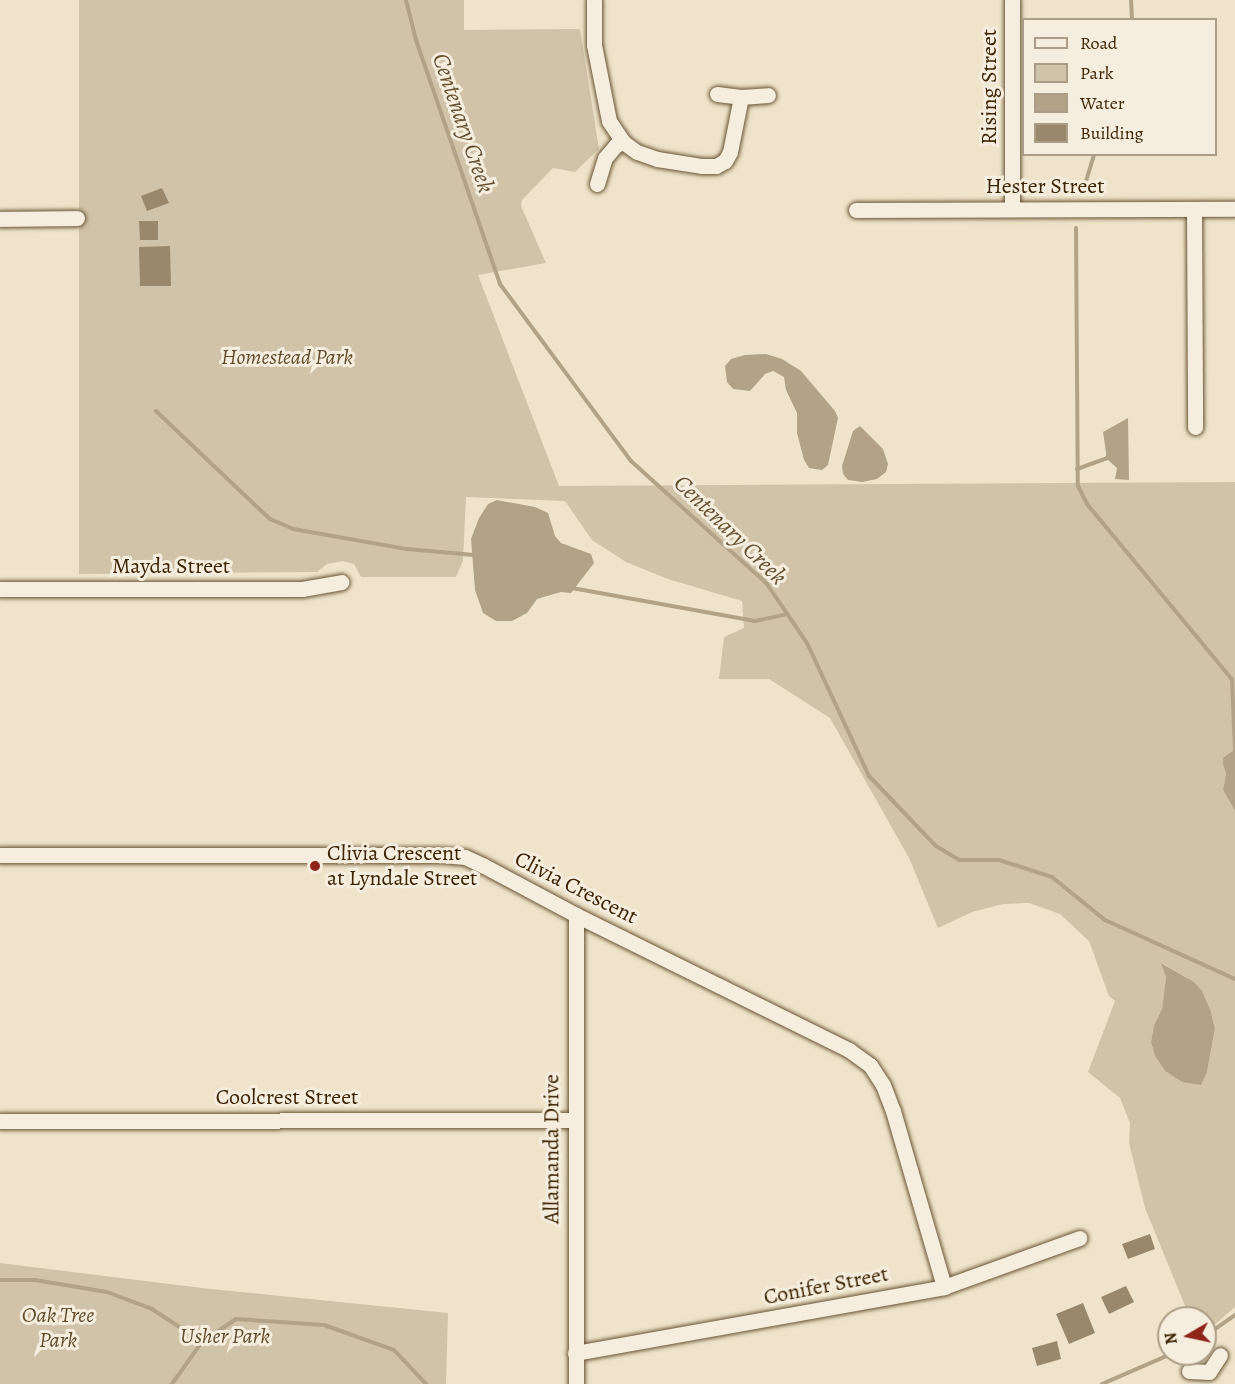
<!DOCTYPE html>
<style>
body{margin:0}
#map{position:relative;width:1235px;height:1384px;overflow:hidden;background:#efe4cb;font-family:Alegreya,serif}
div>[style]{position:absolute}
.green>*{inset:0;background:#d1c3a9}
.water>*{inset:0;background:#b2a388}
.stream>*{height:4px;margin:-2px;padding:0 2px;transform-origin:2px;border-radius:2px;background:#b2a388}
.building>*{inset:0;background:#9a886c}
.roads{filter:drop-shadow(0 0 2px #6a5436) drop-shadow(0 0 2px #6a5436)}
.minor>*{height:15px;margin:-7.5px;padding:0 7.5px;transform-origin:7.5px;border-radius:7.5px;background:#f5eddd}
.dots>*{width:16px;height:16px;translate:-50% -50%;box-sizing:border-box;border:3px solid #f5eddd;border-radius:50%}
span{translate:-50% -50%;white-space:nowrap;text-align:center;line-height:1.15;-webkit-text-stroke:6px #f5eddd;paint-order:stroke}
.street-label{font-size:22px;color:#3d2405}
.park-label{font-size:22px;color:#624c2e;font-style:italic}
.poi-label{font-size:22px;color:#3d2405}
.left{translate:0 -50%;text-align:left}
.water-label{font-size:24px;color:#665033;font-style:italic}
.legend{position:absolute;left:1022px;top:18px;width:195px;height:138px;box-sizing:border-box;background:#f5eddd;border:2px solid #ab9d87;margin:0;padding:8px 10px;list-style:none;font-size:18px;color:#3d2405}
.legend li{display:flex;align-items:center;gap:12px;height:30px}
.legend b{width:30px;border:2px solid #ab9d87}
.north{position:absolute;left:1157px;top:1306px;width:60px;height:60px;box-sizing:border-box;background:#f5eddd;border:2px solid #ab9d87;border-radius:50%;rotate:261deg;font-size:16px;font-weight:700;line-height:24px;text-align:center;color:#3d2405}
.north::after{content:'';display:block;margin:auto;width:21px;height:27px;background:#8f2418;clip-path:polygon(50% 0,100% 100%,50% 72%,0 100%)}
</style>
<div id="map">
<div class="green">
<div style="clip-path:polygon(evenodd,79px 0,464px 0,464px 30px,580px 29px,599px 149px,575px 172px,553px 168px,522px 200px,521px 206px,546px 263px,478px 275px,559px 486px,1235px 482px,1235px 749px,1224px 758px,1223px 764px,1226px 774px,1223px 790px,1235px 811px,1235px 1307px,1205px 1333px,1205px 1318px,1190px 1318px,1145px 1208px,1129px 1143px,1130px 1123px,1120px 1098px,1088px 1072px,1115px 1001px,1109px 996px,1089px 941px,1060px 914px,1029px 903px,1003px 904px,972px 912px,938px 928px,909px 858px,830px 718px,769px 679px,719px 679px,724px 637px,744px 628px,742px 601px,668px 579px,626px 562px,592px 540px,565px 501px,466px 497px,463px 561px,456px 577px,361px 577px,354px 564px,343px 561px,327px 564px,317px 572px,79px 574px,79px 0,1162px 963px,1187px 978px,1211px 1012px,1215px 1029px,1207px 1072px,1182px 1082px,1165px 1071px,1155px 1056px,1151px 1042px,1154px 1025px,1162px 1009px,1166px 977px,1162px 963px)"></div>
<div style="clip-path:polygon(0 1263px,202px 1288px,448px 1313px,446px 1384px,0 1384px)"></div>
</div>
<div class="water">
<div style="clip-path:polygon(766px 354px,782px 359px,801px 371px,835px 411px,838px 418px,828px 465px,822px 470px,809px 468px,804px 460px,797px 433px,797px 413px,786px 390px,784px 377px,773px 371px,765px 374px,750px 391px,733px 389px,727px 382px,725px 366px,731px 359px,745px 355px)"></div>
<div style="clip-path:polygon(1128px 418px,1129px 480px,1115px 479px,1117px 468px,1107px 459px,1103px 432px)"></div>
<div style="clip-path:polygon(860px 426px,883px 449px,888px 464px,886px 472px,877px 479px,862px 482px,848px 480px,843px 474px,842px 466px,853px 431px)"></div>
<div style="clip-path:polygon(497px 500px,535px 507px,548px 513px,555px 536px,561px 543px,591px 554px,594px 563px,571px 593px,561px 592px,537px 599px,527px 613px,512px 621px,496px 621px,483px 613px,475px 590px,471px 539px,479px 518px,488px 504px)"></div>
<div style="clip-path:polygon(1235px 749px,1235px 811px,1223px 790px,1226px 774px,1223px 764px,1223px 758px)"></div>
<div style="clip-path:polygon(1161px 963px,1194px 982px,1202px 991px,1211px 1012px,1215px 1029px,1207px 1072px,1201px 1085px,1182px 1082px,1165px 1071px,1155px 1056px,1151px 1042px,1154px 1025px,1162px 1009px,1166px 977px)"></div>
</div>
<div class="stream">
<div style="left:406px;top:0;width:41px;rotate:76deg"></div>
<div style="left:416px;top:40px;width:258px;rotate:71deg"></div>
<div style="left:500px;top:284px;width:220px;rotate:53.5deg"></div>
<div style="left:631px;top:461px;width:183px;rotate:42.1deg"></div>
<div style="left:767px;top:584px;width:71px;rotate:55.9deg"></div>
<div style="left:807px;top:643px;width:147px;rotate:65deg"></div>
<div style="left:869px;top:776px;width:97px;rotate:46.3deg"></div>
<div style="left:936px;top:846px;width:27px;rotate:31deg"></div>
<div style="left:959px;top:860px;width:40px"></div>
<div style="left:999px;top:860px;width:56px;rotate:17.8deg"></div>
<div style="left:1052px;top:877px;width:68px;rotate:39.1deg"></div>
<div style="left:1105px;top:920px;width:143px;rotate:24.4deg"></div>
<div style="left:1131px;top:0;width:20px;rotate:87deg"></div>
<div style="left:1083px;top:191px;width:39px;rotate:-73deg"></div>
<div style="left:1076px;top:228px;width:258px;rotate:89.6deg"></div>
<div style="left:1078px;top:486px;width:20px;rotate:63deg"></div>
<div style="left:1087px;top:504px;width:227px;rotate:50.4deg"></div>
<div style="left:1232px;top:679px;width:72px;rotate:87.6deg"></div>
<div style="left:156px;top:411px;width:157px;rotate:43.5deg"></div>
<div style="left:270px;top:519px;width:25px;rotate:23deg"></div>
<div style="left:293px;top:529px;width:116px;rotate:10deg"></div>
<div style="left:407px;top:549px;width:67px;rotate:5.1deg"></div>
<div style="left:1077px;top:469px;width:32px;rotate:-20deg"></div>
<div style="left:1107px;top:458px;width:4px;rotate:-63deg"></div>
<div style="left:572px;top:588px;width:186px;rotate:10.2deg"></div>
<div style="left:755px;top:621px;width:33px;rotate:-12deg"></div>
<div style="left:0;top:1280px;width:35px"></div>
<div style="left:35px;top:1280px;width:73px;rotate:9.5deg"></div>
<div style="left:107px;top:1292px;width:48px;rotate:20.7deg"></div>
<div style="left:152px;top:1309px;width:60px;rotate:33.4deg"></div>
<div style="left:1205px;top:1336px;width:37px;rotate:-35deg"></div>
<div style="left:172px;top:1384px;width:52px;rotate:-54.5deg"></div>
<div style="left:202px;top:1342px;width:41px;rotate:-34.1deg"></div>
<div style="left:236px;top:1319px;width:88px;rotate:3.9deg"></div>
<div style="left:324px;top:1325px;width:74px;rotate:19.7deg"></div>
<div style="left:394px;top:1350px;width:47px;rotate:46.7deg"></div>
<div style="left:1102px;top:1384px;width:75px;rotate:-23.5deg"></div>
</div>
<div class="building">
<div style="clip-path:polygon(162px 188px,169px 203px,147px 211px,141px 196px)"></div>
<div style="clip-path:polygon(139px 221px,158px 221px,158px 240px,140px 240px)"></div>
<div style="clip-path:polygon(170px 246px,171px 286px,140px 286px,139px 247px)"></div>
<div style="clip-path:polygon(1150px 1234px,1155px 1249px,1128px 1259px,1122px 1244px)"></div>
<div style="clip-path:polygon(1126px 1286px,1134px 1302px,1109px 1314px,1101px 1297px)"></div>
<div style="clip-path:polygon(1083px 1303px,1095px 1333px,1069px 1344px,1056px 1314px)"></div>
<div style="clip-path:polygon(1057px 1341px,1061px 1359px,1037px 1366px,1032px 1348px)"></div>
</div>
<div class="roads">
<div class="minor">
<div style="left:594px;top:0;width:45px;rotate:90deg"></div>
<div style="left:594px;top:45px;width:77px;rotate:78.8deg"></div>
<div style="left:609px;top:121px;width:25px;rotate:56deg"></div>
<div style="left:623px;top:142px;width:17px;rotate:36deg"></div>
<div style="left:637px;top:152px;width:21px;rotate:19deg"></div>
<div style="left:657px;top:159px;width:46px;rotate:8.8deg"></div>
<div style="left:702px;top:166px;width:14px"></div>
<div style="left:716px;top:166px;width:10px;rotate:-29deg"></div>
<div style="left:725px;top:161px;width:10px;rotate:-61deg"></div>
<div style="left:730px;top:152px;width:56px;rotate:-78.7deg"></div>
<div style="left:1012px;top:0;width:209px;rotate:90deg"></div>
<div style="left:717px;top:94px;width:24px;rotate:7deg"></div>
<div style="left:741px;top:97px;width:27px;rotate:-4deg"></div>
<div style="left:597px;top:184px;width:27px;rotate:-73deg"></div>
<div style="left:605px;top:158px;width:17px;rotate:-50deg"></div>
<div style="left:616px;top:145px;width:8px;rotate:-23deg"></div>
<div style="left:1194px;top:209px;width:218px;rotate:89.7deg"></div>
<div style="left:856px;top:210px;width:379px;rotate:-0.2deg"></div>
<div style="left:0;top:219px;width:77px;rotate:-0.7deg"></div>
<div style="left:0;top:589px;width:302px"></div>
<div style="left:302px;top:589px;width:40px;rotate:-10deg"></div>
<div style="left:0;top:855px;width:442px"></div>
<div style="left:442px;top:855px;width:23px;rotate:5deg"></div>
<div style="left:465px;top:857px;width:21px;rotate:25deg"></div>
<div style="left:484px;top:866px;width:104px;rotate:28deg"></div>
<div style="left:576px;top:915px;width:305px;rotate:26.3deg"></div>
<div style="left:849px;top:1050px;width:26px;rotate:36deg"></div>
<div style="left:870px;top:1065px;width:24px;rotate:57deg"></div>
<div style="left:883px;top:1085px;width:28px;rotate:69deg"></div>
<div style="left:893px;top:1111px;width:183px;rotate:73.8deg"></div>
<div style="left:0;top:1121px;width:574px;rotate:-0.1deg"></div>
<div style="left:575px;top:1353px;width:375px;rotate:-10.1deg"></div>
<div style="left:944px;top:1287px;width:144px;rotate:-19.9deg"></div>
<div style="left:1189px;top:1371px;width:20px;rotate:3deg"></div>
<div style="left:1209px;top:1372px;width:20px;rotate:-57deg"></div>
<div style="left:576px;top:1384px;width:469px;rotate:-90deg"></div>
</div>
</div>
<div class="dots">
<div style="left:315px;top:866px;background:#8f2418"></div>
</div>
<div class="street-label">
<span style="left:990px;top:87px;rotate:-90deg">Rising Street</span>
<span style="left:1045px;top:187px">Hester Street</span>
<span style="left:171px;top:567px">Mayda Street</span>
<span style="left:576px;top:888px;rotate:27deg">Clivia Crescent</span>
<span style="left:287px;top:1098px">Coolcrest Street</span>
<span style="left:552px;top:1149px;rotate:-90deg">Allamanda Drive</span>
<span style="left:826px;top:1286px;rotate:-11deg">Conifer Street</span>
</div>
<div class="park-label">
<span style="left:287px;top:358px">Homestead Park</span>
<span style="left:58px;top:1328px">Oak Tree<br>Park</span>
<span style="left:225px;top:1337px">Usher Park</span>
</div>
<div class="poi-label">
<span class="left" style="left:327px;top:866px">Clivia Crescent<br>at Lyndale Street</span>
</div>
<div class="water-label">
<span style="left:463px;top:123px;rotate:71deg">Centenary Creek</span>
<span style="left:730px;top:530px;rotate:44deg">Centenary Creek</span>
</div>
<ul class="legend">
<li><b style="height:8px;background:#f5eddd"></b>Road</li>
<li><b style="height:16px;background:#d1c3a9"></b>Park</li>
<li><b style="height:16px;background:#b2a388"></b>Water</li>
<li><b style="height:16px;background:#9a886c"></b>Building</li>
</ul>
<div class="north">N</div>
</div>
